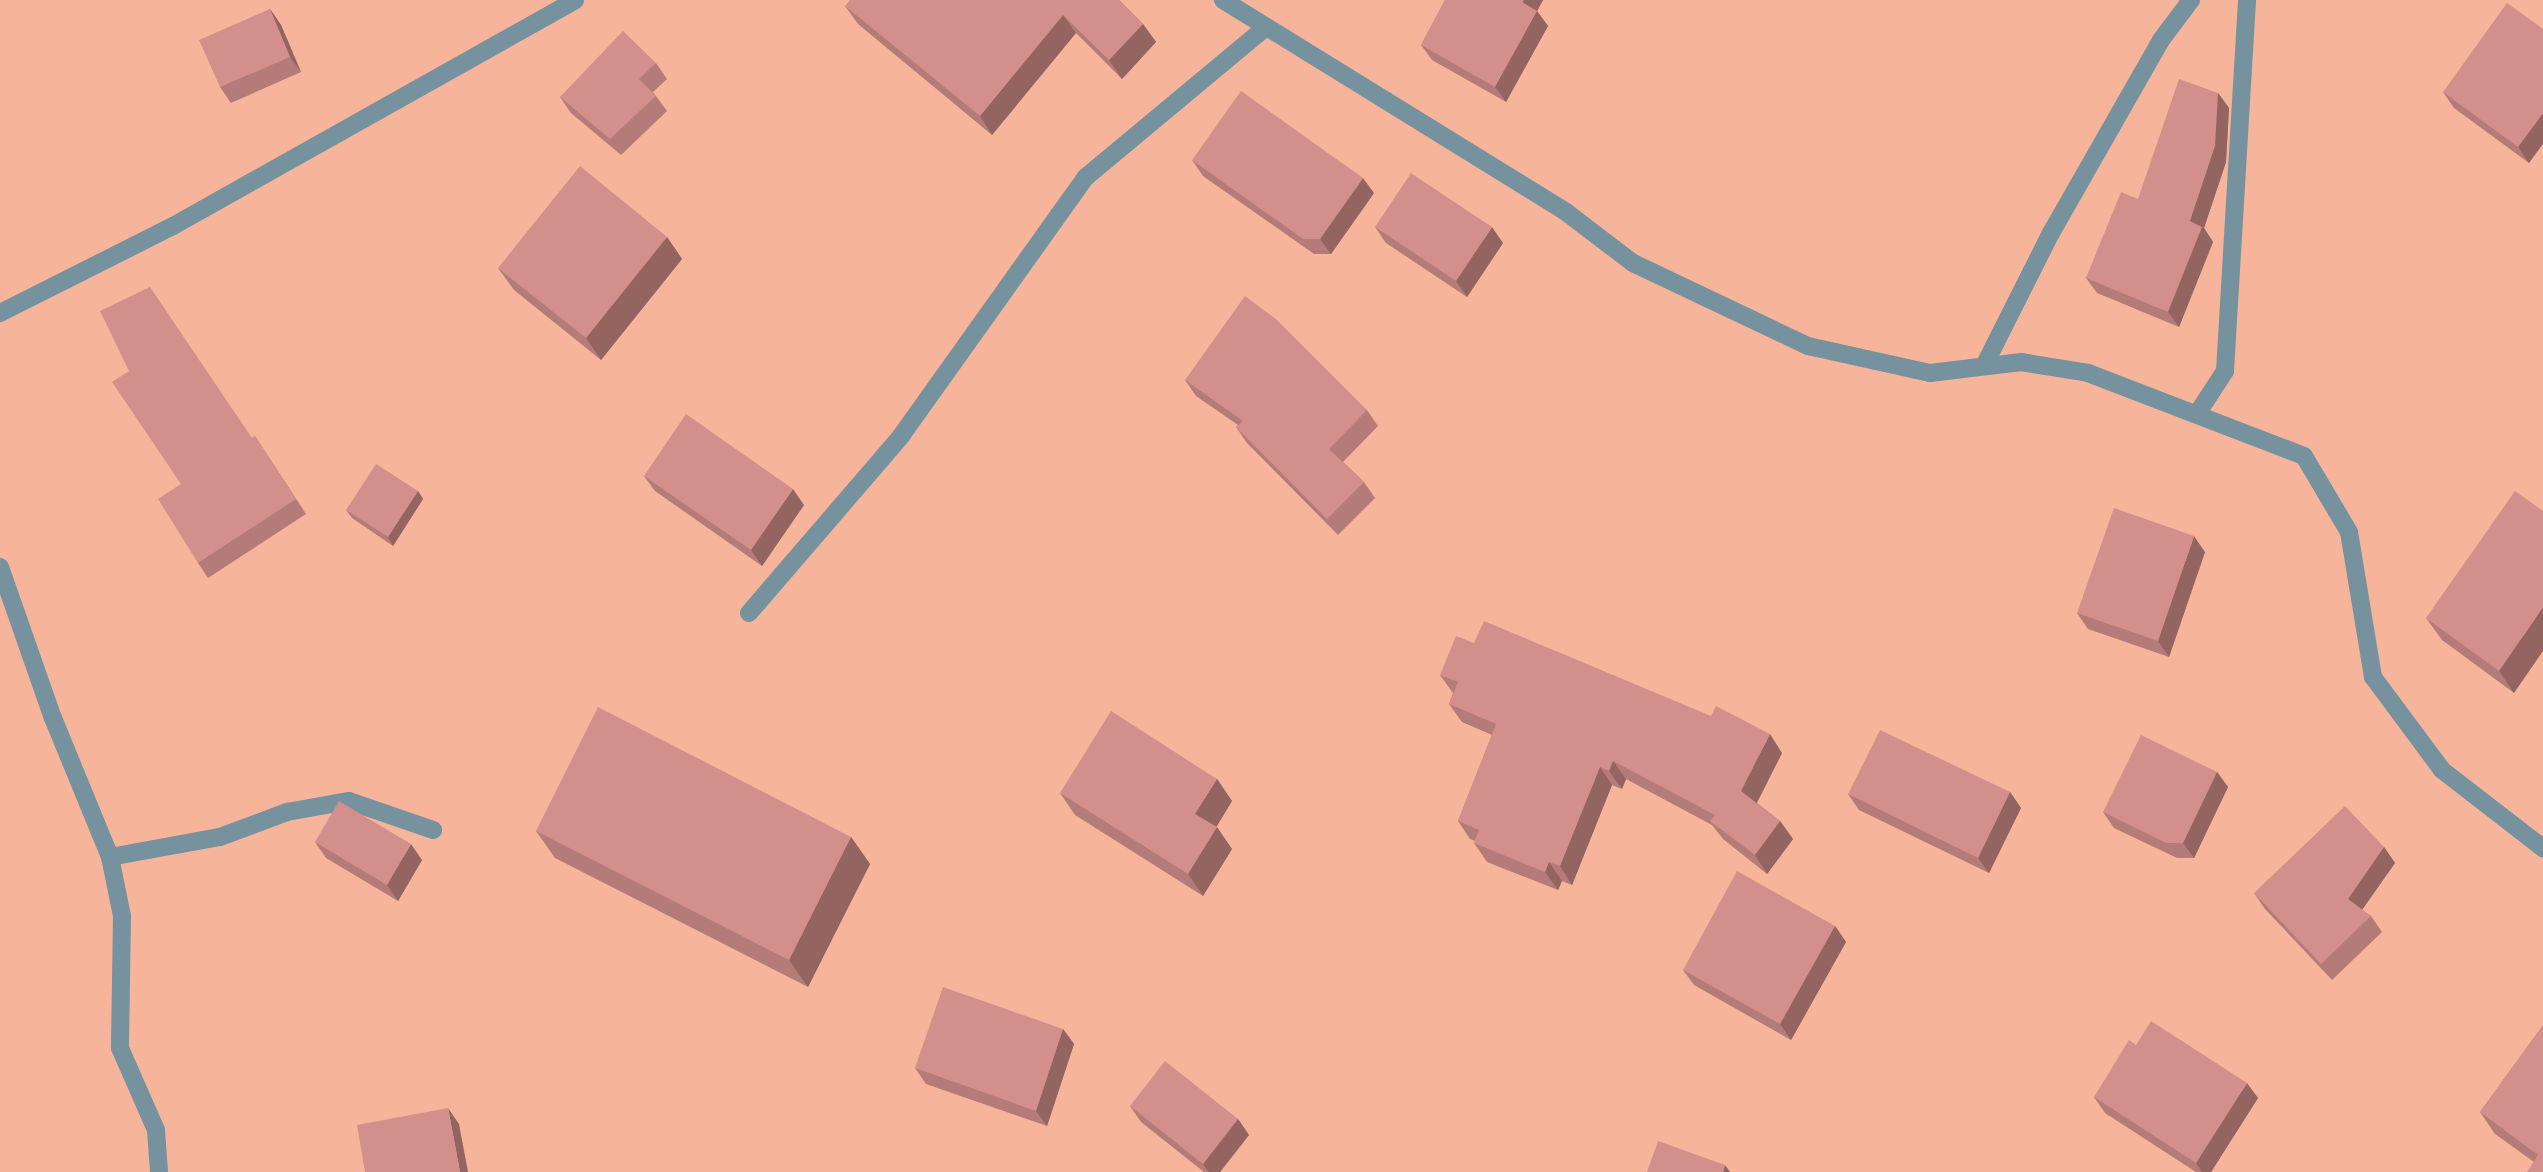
<!DOCTYPE html>
<style>
body{margin:0}
#map{position:relative;width:2543px;height:1172px;overflow:hidden;background:#f6b59b;font-family:"Libre Baskerville",serif}
div>[style]{position:absolute}
.minor>*{height:18px;margin:-9px;padding:0 9px;transform-origin:9px;border-radius:9px;background:#75929e}
.wall>*{inset:0;background:#b57b78}
.shaded-wall>*{inset:0;background:#946461}
.building>*{inset:0;background:#d38f8b}
span{translate:-50% -50%;white-space:nowrap;text-align:center;line-height:1.15;-webkit-text-stroke:7px #fce1d6;paint-order:stroke}
</style>
<div id="map">
<div class="minor">
<div style="left:1223px;top:0;width:403px;rotate:31.7deg"></div>
<div style="left:1566px;top:212px;width:84px;rotate:37.3deg"></div>
<div style="left:1633px;top:263px;width:194px;rotate:25.4deg"></div>
<div style="left:1808px;top:346px;width:125px;rotate:12.5deg"></div>
<div style="left:1930px;top:373px;width:92px;rotate:-6.9deg"></div>
<div style="left:2021px;top:362px;width:68px;rotate:9.3deg"></div>
<div style="left:2088px;top:373px;width:231px;rotate:21deg"></div>
<div style="left:2304px;top:456px;width:88px;rotate:59.4deg"></div>
<div style="left:2349px;top:532px;width:147px;rotate:80.6deg"></div>
<div style="left:2373px;top:677px;width:116px;rotate:53.4deg"></div>
<div style="left:2442px;top:770px;width:128px;rotate:37.7deg"></div>
<div style="left:0;top:313px;width:194px;rotate:-26.7deg"></div>
<div style="left:173px;top:226px;width:461px;rotate:-29.3deg"></div>
<div style="left:1984px;top:366px;width:149px;rotate:-63.3deg"></div>
<div style="left:2051px;top:233px;width:222px;rotate:-60.3deg"></div>
<div style="left:2161px;top:40px;width:50px;rotate:-53.1deg"></div>
<div style="left:2197px;top:414px;width:51px;rotate:-56.9deg"></div>
<div style="left:2225px;top:371px;width:372px;rotate:-86.6deg"></div>
<div style="left:0;top:567px;width:160px;rotate:70.7deg"></div>
<div style="left:53px;top:718px;width:150px;rotate:67.7deg"></div>
<div style="left:110px;top:857px;width:60px;rotate:78.5deg"></div>
<div style="left:122px;top:916px;width:132px;rotate:90.9deg"></div>
<div style="left:120px;top:1048px;width:90px;rotate:66.3deg"></div>
<div style="left:156px;top:1130px;width:42px;rotate:85.9deg"></div>
<div style="left:749px;top:613px;width:233px;rotate:-49.3deg"></div>
<div style="left:901px;top:436px;width:318px;rotate:-54.5deg"></div>
<div style="left:1086px;top:177px;width:233px;rotate:-39.8deg"></div>
<div style="left:110px;top:857px;width:112px;rotate:-10.3deg"></div>
<div style="left:220px;top:837px;width:72px;rotate:-20.5deg"></div>
<div style="left:287px;top:812px;width:63px;rotate:-10.1deg"></div>
<div style="left:349px;top:801px;width:89px;rotate:19deg"></div>
</div>
<div class="wall">
<div style="clip-path:polygon(1119px 0,1143px 24px,1156px 42px,1122px 79px,1076px 33px,992px 135px,858px 24px,845px 6px)"></div>
<div style="clip-path:polygon(1445px 0,1543px 0,1537px 11px,1548px 26px,1506px 102px,1432px 60px,1421px 45px)"></div>
<div style="clip-path:polygon(270px 9px,281px 25px,301px 72px,231px 103px,220px 87px)"></div>
<div style="clip-path:polygon(2543px 29px,2529px 163px,2454px 108px,2443px 92px)"></div>
<div style="clip-path:polygon(656px 63px,667px 79px,653px 92px,667px 111px,621px 155px,571px 113px,560px 97px)"></div>
<div style="clip-path:polygon(2218px 93px,2229px 108px,2226px 162px,2204px 228px,2213px 242px,2179px 327px,2097px 293px,2086px 278px,2138px 199px)"></div>
<div style="clip-path:polygon(1192px 160px,1374px 193px,1331px 254px,1314px 254px,1203px 176px)"></div>
<div style="clip-path:polygon(1375px 227px,1503px 243px,1467px 297px,1386px 243px)"></div>
<div style="clip-path:polygon(667px 237px,682px 259px,601px 360px,514px 290px,498px 268px)"></div>
<div style="clip-path:polygon(1185px 380px,1367px 410px,1378px 426px,1343px 462px,1364px 482px,1375px 498px,1338px 535px,1247px 443px,1236px 427px,1238px 425px,1196px 396px)"></div>
<div style="clip-path:polygon(255px 436px,306px 514px,208px 578px,198px 563px,181px 484px)"></div>
<div style="clip-path:polygon(644px 476px,804px 505px,762px 566px,655px 491px)"></div>
<div style="clip-path:polygon(418px 491px,423px 499px,393px 546px,352px 518px,346px 510px)"></div>
<div style="clip-path:polygon(2543px 511px,2514px 693px,2442px 640px,2426px 618px)"></div>
<div style="clip-path:polygon(2205px 552px,2169px 657px,2088px 629px,2077px 613px)"></div>
<div style="clip-path:polygon(1474px 643px,1782px 753px,1757px 803px,1780px 821px,1793px 839px,1767px 874px,1723px 839px,1712px 825px,1626px 779px,1622px 789px,1612px 785px,1572px 885px,1562px 881px,1558px 890px,1487px 862px,1474px 843px,1475px 841px,1470px 839px,1458px 821px,1492px 735px,1462px 722px,1449px 704px,1453px 693px,1440px 675px)"></div>
<div style="clip-path:polygon(2217px 772px,2228px 787px,2194px 858px,2177px 858px,2114px 828px,2103px 812px)"></div>
<div style="clip-path:polygon(1217px 779px,1232px 801px,1216px 827px,1232px 849px,1203px 896px,1075px 815px,1060px 793px)"></div>
<div style="clip-path:polygon(2010px 792px,2021px 808px,1989px 873px,1859px 810px,1848px 794px)"></div>
<div style="clip-path:polygon(536px 831px,851px 837px,870px 864px,808px 987px,555px 858px)"></div>
<div style="clip-path:polygon(315px 842px,422px 860px,398px 901px,326px 858px)"></div>
<div style="clip-path:polygon(2384px 847px,2395px 863px,2362px 910px,2371px 916px,2382px 932px,2332px 980px,2265px 909px,2254px 893px)"></div>
<div style="clip-path:polygon(1835px 926px,1846px 942px,1791px 1040px,1694px 985px,1683px 970px)"></div>
<div style="clip-path:polygon(2543px 1025px,2543px 1172px,2534px 1162px,2495px 1134px,2480px 1112px)"></div>
<div style="clip-path:polygon(1063px 1029px,1074px 1044px,1047px 1126px,926px 1084px,915px 1068px)"></div>
<div style="clip-path:polygon(2136px 1045px,2258px 1098px,2211px 1172px,2196px 1172px,2105px 1113px,2094px 1097px)"></div>
<div style="clip-path:polygon(1130px 1106px,1238px 1119px,1249px 1135px,1220px 1172px,1204px 1172px,1141px 1122px)"></div>
</div>
<div class="shaded-wall">
<div style="clip-path:polygon(1524px 0,1543px 0,1537px 11px,1548px 26px,1506px 102px,1495px 87px)"></div>
<div style="clip-path:polygon(270px 9px,281px 25px,301px 72px,290px 57px)"></div>
<div style="clip-path:polygon(1063px 15px,1076px 33px,992px 135px,980px 116px)"></div>
<div style="clip-path:polygon(1143px 24px,1156px 42px,1122px 79px,1109px 60px)"></div>
<div style="clip-path:polygon(2218px 93px,2229px 108px,2226px 162px,2204px 228px,2213px 242px,2179px 327px,2168px 312px)"></div>
<div style="clip-path:polygon(2543px 113px,2543px 144px,2529px 163px,2518px 147px)"></div>
<div style="clip-path:polygon(1363px 178px,1374px 193px,1331px 254px,1320px 239px)"></div>
<div style="clip-path:polygon(1492px 227px,1503px 243px,1467px 297px,1456px 281px)"></div>
<div style="clip-path:polygon(667px 237px,682px 259px,601px 360px,586px 338px)"></div>
<div style="clip-path:polygon(793px 489px,804px 505px,762px 566px,751px 550px)"></div>
<div style="clip-path:polygon(418px 491px,423px 499px,393px 546px,388px 537px)"></div>
<div style="clip-path:polygon(2194px 536px,2205px 552px,2169px 657px,2158px 641px)"></div>
<div style="clip-path:polygon(2543px 607px,2543px 651px,2514px 693px,2499px 671px)"></div>
<div style="clip-path:polygon(1770px 734px,1782px 753px,1753px 810px,1741px 791px)"></div>
<div style="clip-path:polygon(1613px 761px,1626px 779px,1622px 789px,1609px 771px)"></div>
<div style="clip-path:polygon(1600px 767px,1612px 785px,1572px 885px,1560px 866px)"></div>
<div style="clip-path:polygon(2217px 772px,2228px 787px,2194px 858px,2183px 843px)"></div>
<div style="clip-path:polygon(1217px 779px,1232px 801px,1211px 836px,1195px 814px)"></div>
<div style="clip-path:polygon(2010px 792px,2021px 808px,1989px 873px,1978px 858px)"></div>
<div style="clip-path:polygon(1780px 821px,1793px 839px,1767px 874px,1755px 855px)"></div>
<div style="clip-path:polygon(1217px 827px,1232px 849px,1203px 896px,1188px 874px)"></div>
<div style="clip-path:polygon(851px 837px,870px 864px,808px 987px,789px 960px)"></div>
<div style="clip-path:polygon(411px 844px,422px 860px,398px 901px,387px 885px)"></div>
<div style="clip-path:polygon(2384px 847px,2395px 863px,2359px 914px,2348px 899px)"></div>
<div style="clip-path:polygon(1549px 862px,1562px 881px,1558px 890px,1545px 872px)"></div>
<div style="clip-path:polygon(1835px 926px,1846px 942px,1791px 1040px,1780px 1024px)"></div>
<div style="clip-path:polygon(1063px 1029px,1074px 1044px,1047px 1126px,1036px 1111px)"></div>
<div style="clip-path:polygon(2247px 1083px,2258px 1098px,2211px 1172px,2202px 1172px,2196px 1163px)"></div>
<div style="clip-path:polygon(448px 1108px,459px 1124px,468px 1172px,460px 1172px)"></div>
<div style="clip-path:polygon(1238px 1119px,1249px 1135px,1220px 1172px,1209px 1172px,1203px 1164px)"></div>
<div style="clip-path:polygon(1725px 1165px,1730px 1172px,1723px 1172px)"></div>
</div>
<div class="building">
<div style="clip-path:polygon(850px 0,1119px 0,1143px 24px,1109px 60px,1063px 15px,980px 116px,845px 6px)"></div>
<div style="clip-path:polygon(1445px 0,1524px 0,1522px 2px,1537px 11px,1495px 87px,1421px 45px)"></div>
<div style="clip-path:polygon(2507px 3px,2543px 29px,2543px 113px,2518px 147px,2443px 92px)"></div>
<div style="clip-path:polygon(270px 9px,290px 57px,220px 87px,199px 40px)"></div>
<div style="clip-path:polygon(623px 31px,656px 63px,639px 79px,656px 96px,610px 139px,560px 97px)"></div>
<div style="clip-path:polygon(2179px 79px,2218px 93px,2215px 146px,2190px 221px,2202px 227px,2168px 312px,2086px 278px,2121px 192px,2138px 199px)"></div>
<div style="clip-path:polygon(1241px 91px,1363px 178px,1320px 239px,1303px 239px,1192px 160px)"></div>
<div style="clip-path:polygon(580px 166px,667px 237px,586px 338px,498px 268px)"></div>
<div style="clip-path:polygon(1411px 173px,1492px 227px,1456px 281px,1375px 227px)"></div>
<div style="clip-path:polygon(150px 287px,252px 438px,255px 436px,296px 499px,198px 563px,158px 499px,181px 484px,112px 382px,129px 371px,100px 311px)"></div>
<div style="clip-path:polygon(1245px 296px,1277px 320px,1367px 410px,1329px 449px,1364px 482px,1327px 519px,1236px 427px,1243px 421px,1185px 380px)"></div>
<div style="clip-path:polygon(686px 414px,793px 489px,751px 550px,644px 476px)"></div>
<div style="clip-path:polygon(376px 464px,418px 491px,388px 537px,346px 510px)"></div>
<div style="clip-path:polygon(2515px 491px,2543px 511px,2543px 607px,2499px 671px,2426px 618px)"></div>
<div style="clip-path:polygon(2114px 508px,2194px 536px,2158px 641px,2077px 613px)"></div>
<div style="clip-path:polygon(1484px 621px,1711px 716px,1716px 706px,1770px 734px,1741px 791px,1780px 821px,1755px 855px,1710px 821px,1715px 815px,1613px 761px,1609px 771px,1600px 767px,1560px 866px,1549px 862px,1545px 872px,1474px 843px,1479px 830px,1458px 821px,1496px 724px,1449px 704px,1458px 682px,1440px 675px,1456px 636px,1474px 643px)"></div>
<div style="clip-path:polygon(598px 707px,851px 837px,789px 960px,536px 831px)"></div>
<div style="clip-path:polygon(1111px 711px,1217px 779px,1195px 814px,1217px 827px,1188px 874px,1060px 793px)"></div>
<div style="clip-path:polygon(1880px 730px,2010px 792px,1978px 858px,1848px 794px)"></div>
<div style="clip-path:polygon(2141px 735px,2217px 772px,2183px 843px,2166px 843px,2103px 812px)"></div>
<div style="clip-path:polygon(339px 801px,411px 844px,387px 885px,315px 842px)"></div>
<div style="clip-path:polygon(2345px 806px,2384px 847px,2348px 899px,2371px 916px,2321px 964px,2254px 893px)"></div>
<div style="clip-path:polygon(1737px 871px,1835px 926px,1780px 1024px,1683px 970px)"></div>
<div style="clip-path:polygon(943px 987px,1063px 1029px,1036px 1111px,915px 1068px)"></div>
<div style="clip-path:polygon(2151px 1021px,2247px 1083px,2196px 1163px,2094px 1097px,2129px 1040px,2136px 1045px)"></div>
<div style="clip-path:polygon(2543px 1025px,2543px 1172px,2527px 1172px,2538px 1155px,2480px 1112px)"></div>
<div style="clip-path:polygon(1165px 1061px,1238px 1119px,1203px 1164px,1130px 1106px)"></div>
<div style="clip-path:polygon(448px 1108px,460px 1172px,365px 1172px,357px 1125px)"></div>
<div style="clip-path:polygon(1658px 1141px,1725px 1165px,1723px 1172px,1647px 1172px)"></div>
</div>
</div>
